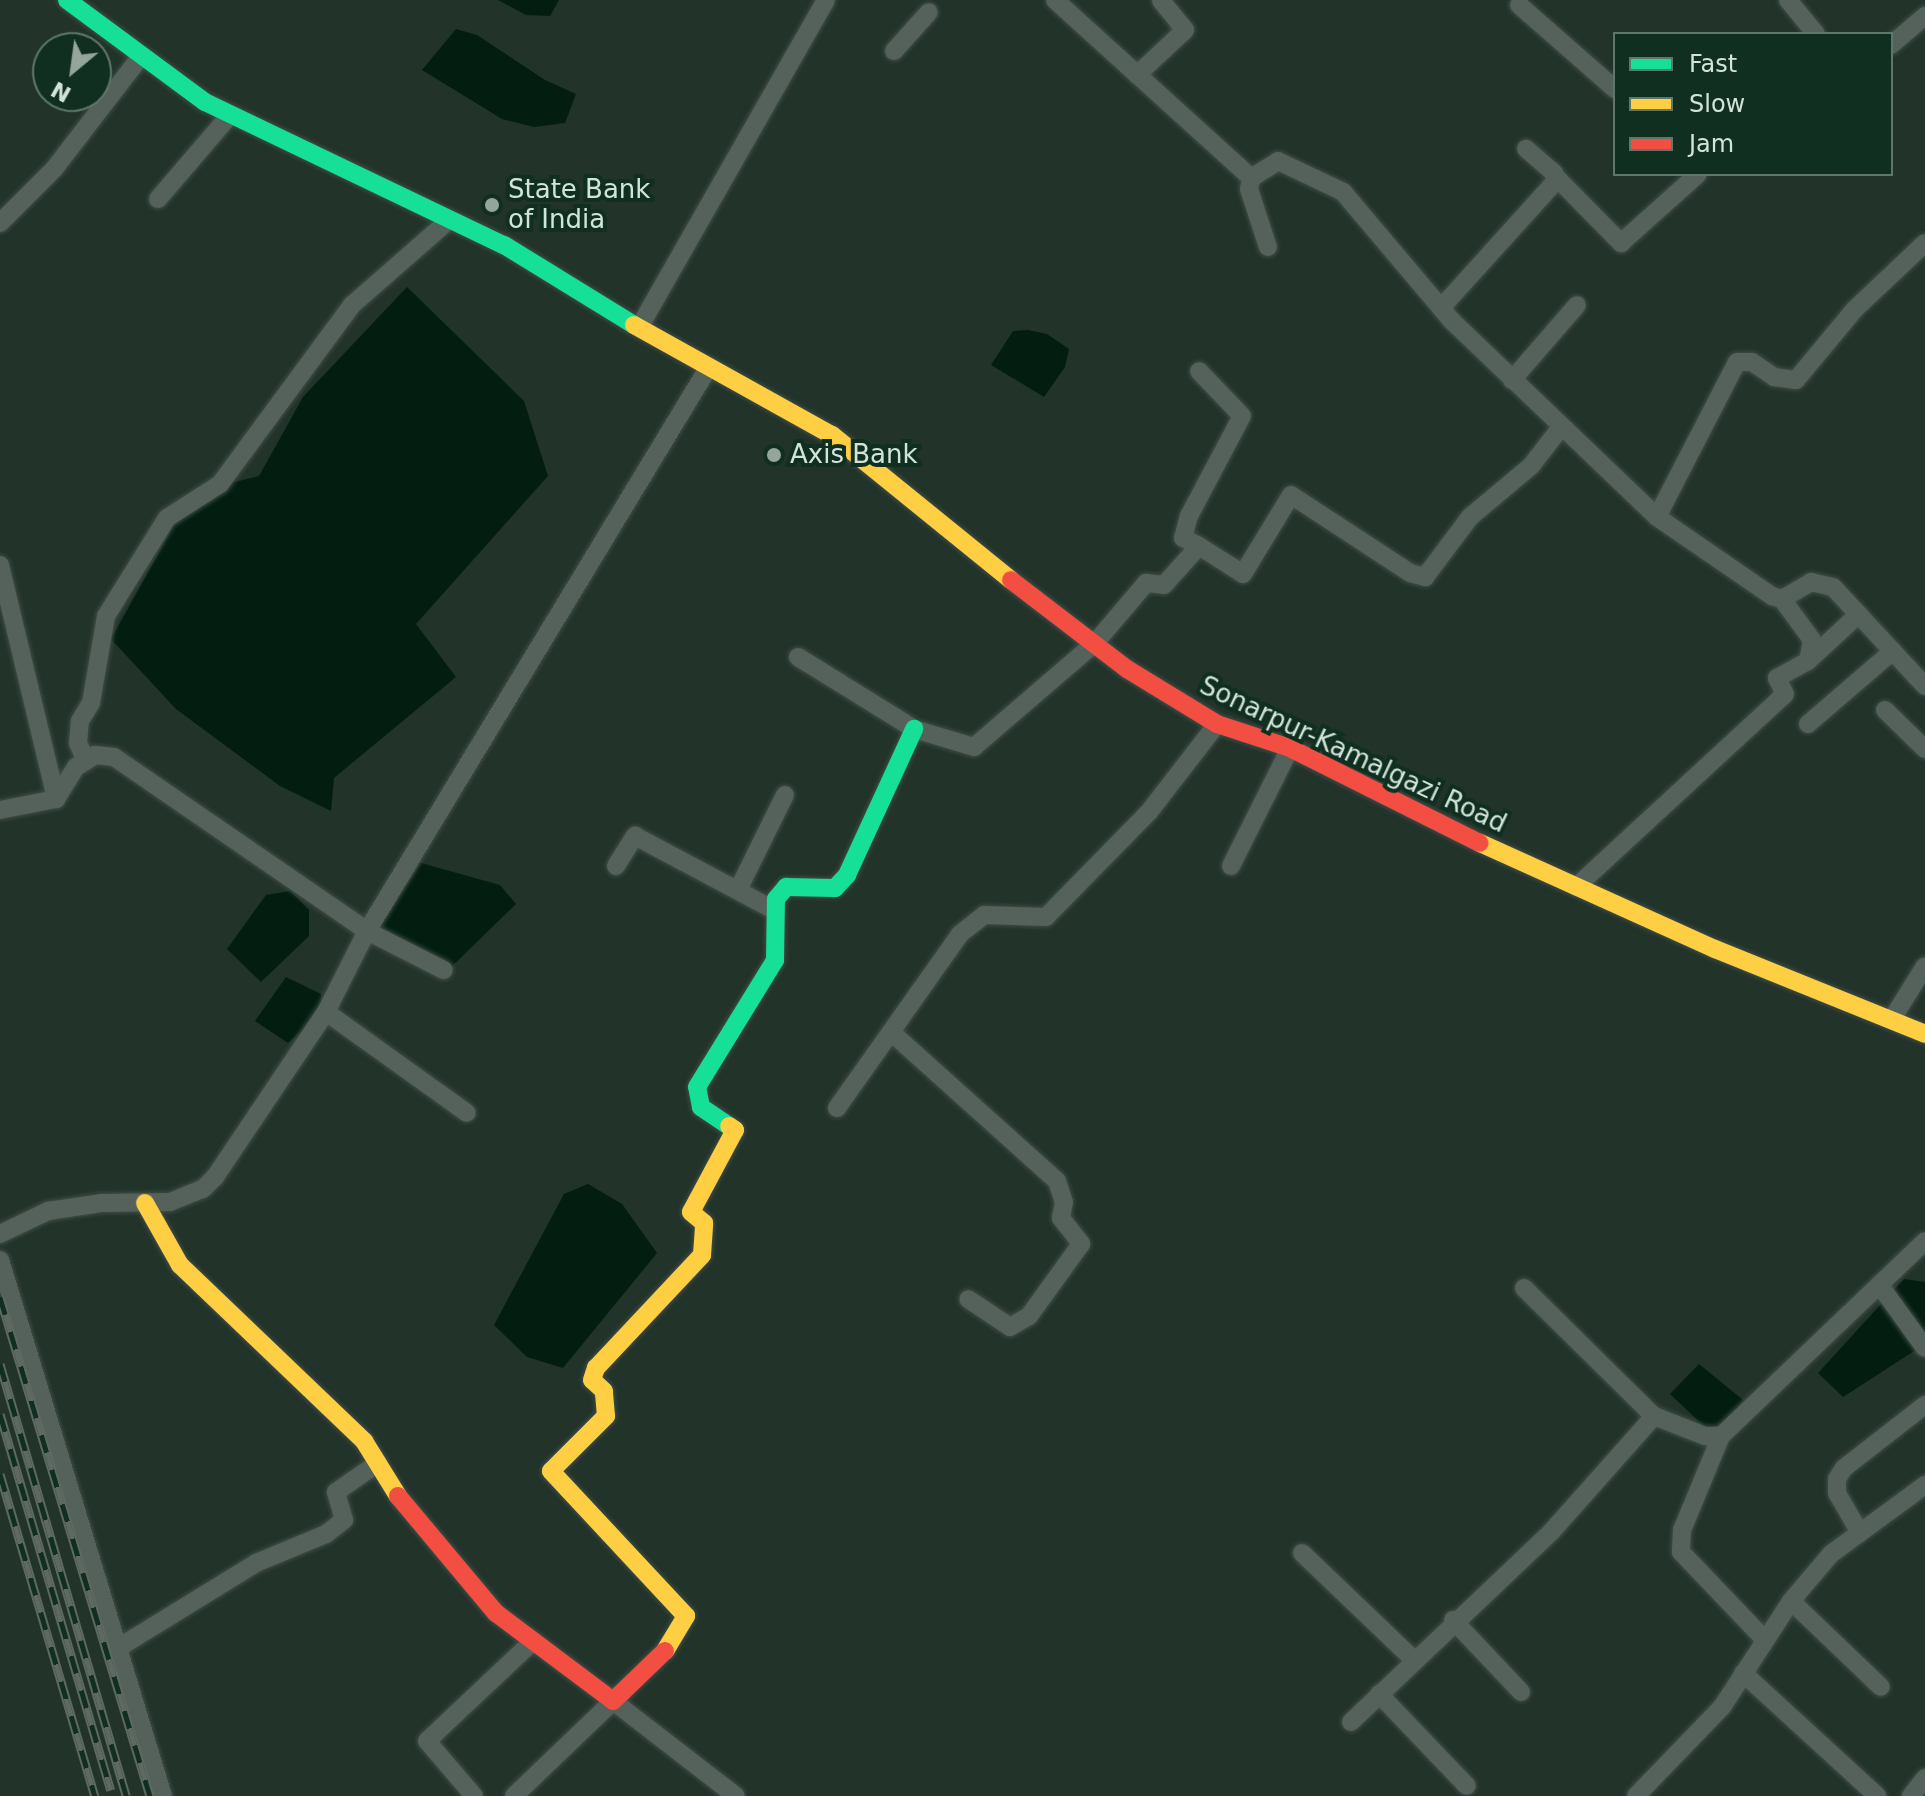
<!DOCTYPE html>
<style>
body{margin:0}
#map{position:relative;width:1925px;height:1796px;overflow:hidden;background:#22332a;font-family:"DejaVu Sans",sans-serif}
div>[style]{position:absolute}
.water>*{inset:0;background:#031e11}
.roads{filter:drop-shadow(0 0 2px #3f4d46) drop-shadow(0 0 2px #3f4d46)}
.street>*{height:18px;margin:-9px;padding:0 9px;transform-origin:9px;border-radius:9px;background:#55625b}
.fast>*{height:18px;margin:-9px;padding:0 9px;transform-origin:9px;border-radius:9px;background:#16e098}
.slow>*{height:18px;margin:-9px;padding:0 9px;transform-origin:9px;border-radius:9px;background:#ffcf43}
.jam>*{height:18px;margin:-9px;padding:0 9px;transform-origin:9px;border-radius:9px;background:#f24e42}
.rail>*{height:9px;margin-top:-4.5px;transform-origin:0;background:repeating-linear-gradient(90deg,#102f20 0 18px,#5d6961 0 36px);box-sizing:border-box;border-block:2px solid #5d6961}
.dots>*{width:22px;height:22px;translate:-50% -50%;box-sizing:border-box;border:4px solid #102f20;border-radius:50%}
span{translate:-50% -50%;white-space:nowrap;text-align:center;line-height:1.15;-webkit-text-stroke:8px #102f20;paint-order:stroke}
.poi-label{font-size:26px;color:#d2e3d9}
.left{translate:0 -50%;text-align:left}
.street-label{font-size:26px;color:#d2e3d9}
.legend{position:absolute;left:1613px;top:32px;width:280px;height:144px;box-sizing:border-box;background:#102f20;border:2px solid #5e776a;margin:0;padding:10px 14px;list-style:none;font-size:24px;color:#d2e3d9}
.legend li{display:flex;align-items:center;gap:16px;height:40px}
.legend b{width:40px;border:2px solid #5e776a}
.north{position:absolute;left:32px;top:32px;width:80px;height:80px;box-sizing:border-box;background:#102f20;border:2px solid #5e776a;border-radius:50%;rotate:209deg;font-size:22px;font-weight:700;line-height:32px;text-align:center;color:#d2e3d9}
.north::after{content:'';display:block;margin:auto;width:28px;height:36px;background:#94a59c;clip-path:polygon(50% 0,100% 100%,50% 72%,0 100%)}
</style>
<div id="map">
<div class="water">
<div style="clip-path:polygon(498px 0,559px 0,550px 16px,526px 15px)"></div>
<div style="clip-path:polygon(456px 29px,477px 35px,545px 80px,576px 94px,565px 123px,534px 127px,502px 119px,422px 70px)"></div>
<div style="clip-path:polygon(407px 287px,524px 401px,548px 476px,416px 624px,456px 677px,334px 778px,331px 811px,280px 786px,176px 709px,111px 639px,181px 513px,202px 490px,259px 476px,303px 397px)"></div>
<div style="clip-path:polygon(1028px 330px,1047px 334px,1069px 349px,1065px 367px,1044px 397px,991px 365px,1013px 331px)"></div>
<div style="clip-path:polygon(421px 863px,500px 885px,516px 904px,442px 976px,378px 930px)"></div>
<div style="clip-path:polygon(290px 891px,309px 910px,309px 936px,261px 982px,227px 949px,266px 895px)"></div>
<div style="clip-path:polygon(286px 977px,321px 994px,321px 1012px,288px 1043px,255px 1021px)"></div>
<div style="clip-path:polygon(588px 1184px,622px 1204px,657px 1253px,563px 1368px,527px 1357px,494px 1325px,564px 1194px)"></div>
<div style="clip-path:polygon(1904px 1279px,1925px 1282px,1925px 1344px,1843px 1397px,1818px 1373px)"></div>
<div style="clip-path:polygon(1699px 1364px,1743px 1400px,1726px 1425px,1705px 1427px,1670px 1394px)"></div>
</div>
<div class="roads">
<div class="street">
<div style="left:1055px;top:0;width:265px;rotate:42.2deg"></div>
<div style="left:1251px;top:178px;width:32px;rotate:-32deg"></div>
<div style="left:1278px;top:161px;width:72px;rotate:25.5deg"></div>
<div style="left:1343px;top:192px;width:169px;rotate:49.8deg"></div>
<div style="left:1452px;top:321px;width:284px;rotate:43.7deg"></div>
<div style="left:1657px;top:517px;width:140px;rotate:34.5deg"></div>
<div style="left:1772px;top:596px;width:10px;rotate:17deg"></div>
<div style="left:1782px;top:599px;width:34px;rotate:-30deg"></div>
<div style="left:1811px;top:582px;width:23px;rotate:13deg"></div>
<div style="left:1833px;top:587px;width:135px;rotate:47.1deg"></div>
<div style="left:1788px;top:0;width:44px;rotate:50.5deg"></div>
<div style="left:1519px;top:5px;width:128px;rotate:41.2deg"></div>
<div style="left:1891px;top:45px;width:45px;rotate:-40.5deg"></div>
<div style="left:894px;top:51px;width:52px;rotate:-48.1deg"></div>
<div style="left:1137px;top:75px;width:66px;rotate:-43.2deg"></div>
<div style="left:1185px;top:30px;width:38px;rotate:-129deg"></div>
<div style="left:1556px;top:177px;width:93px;rotate:45.4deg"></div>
<div style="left:1621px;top:243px;width:103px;rotate:-41.9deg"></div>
<div style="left:1251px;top:178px;width:11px;rotate:100deg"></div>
<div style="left:1249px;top:189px;width:61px;rotate:71.9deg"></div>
<div style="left:158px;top:199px;width:111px;rotate:-49.4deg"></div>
<div style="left:0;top:223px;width:76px;rotate:-45deg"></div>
<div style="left:54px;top:169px;width:143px;rotate:-52.4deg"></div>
<div style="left:1441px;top:308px;width:170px;rotate:-47.9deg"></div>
<div style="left:1555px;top:182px;width:9px;rotate:-96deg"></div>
<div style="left:1554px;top:173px;width:37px;rotate:-139deg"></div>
<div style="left:640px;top:326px;width:375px;rotate:-60.3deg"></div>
<div style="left:1512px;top:380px;width:99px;rotate:-49.1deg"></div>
<div style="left:1657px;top:517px;width:174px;rotate:-62.7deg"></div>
<div style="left:1737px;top:362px;width:15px"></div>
<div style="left:1752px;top:362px;width:27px;rotate:34deg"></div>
<div style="left:1774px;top:377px;width:22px;rotate:8deg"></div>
<div style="left:1796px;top:380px;width:92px;rotate:-50.3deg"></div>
<div style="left:1855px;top:309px;width:96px;rotate:-43.3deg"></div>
<div style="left:1199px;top:546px;width:18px;rotate:-153deg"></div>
<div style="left:1183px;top:538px;width:23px;rotate:-75deg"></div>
<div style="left:1189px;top:516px;width:113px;rotate:-62.1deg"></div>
<div style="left:1242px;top:416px;width:62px;rotate:-133.7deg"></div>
<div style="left:0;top:565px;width:241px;rotate:76.5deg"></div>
<div style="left:798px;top:657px;width:137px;rotate:31.8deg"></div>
<div style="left:914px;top:729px;width:63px;rotate:16.7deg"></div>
<div style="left:974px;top:747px;width:160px;rotate:-40.7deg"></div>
<div style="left:1095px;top:643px;width:79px;rotate:-49.6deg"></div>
<div style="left:1146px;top:583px;width:18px;rotate:6deg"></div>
<div style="left:1164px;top:585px;width:52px;rotate:-48.1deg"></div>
<div style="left:1199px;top:546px;width:52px;rotate:32.5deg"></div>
<div style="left:1243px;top:574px;width:92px;rotate:-58.7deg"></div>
<div style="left:1291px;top:495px;width:142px;rotate:33.2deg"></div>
<div style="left:1410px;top:573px;width:16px;rotate:15deg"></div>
<div style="left:1425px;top:577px;width:75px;rotate:-53.1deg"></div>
<div style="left:1470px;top:517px;width:80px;rotate:-39.9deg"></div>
<div style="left:1531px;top:466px;width:49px;rotate:-52.4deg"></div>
<div style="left:1808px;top:661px;width:69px;rotate:-42.7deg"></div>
<div style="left:1885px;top:710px;width:56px;rotate:44.3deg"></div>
<div style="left:1808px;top:724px;width:112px;rotate:-40.7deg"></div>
<div style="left:86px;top:761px;width:20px;rotate:-114deg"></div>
<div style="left:78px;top:743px;width:22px;rotate:-85deg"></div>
<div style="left:80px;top:721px;width:21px;rotate:-59deg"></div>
<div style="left:91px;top:703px;width:88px;rotate:-80.2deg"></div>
<div style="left:106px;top:616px;width:115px;rotate:-58.1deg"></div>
<div style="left:167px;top:518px;width:63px;rotate:-32.7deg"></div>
<div style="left:220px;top:484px;width:222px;rotate:-53.6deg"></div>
<div style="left:352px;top:305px;width:129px;rotate:-41.2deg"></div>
<div style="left:0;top:810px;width:57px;rotate:-11.1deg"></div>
<div style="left:56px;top:799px;width:38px;rotate:-58deg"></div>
<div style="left:76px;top:767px;width:22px;rotate:-32deg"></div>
<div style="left:95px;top:755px;width:19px;rotate:6deg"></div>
<div style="left:114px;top:757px;width:307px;rotate:34.5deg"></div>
<div style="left:367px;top:931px;width:86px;rotate:26.9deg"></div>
<div style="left:616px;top:866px;width:36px;rotate:-58deg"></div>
<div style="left:635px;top:836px;width:157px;rotate:28deg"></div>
<div style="left:1231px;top:866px;width:132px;rotate:-63.4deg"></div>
<div style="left:1576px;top:887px;width:284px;rotate:-42.7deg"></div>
<div style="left:1785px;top:694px;width:18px;rotate:-117deg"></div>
<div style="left:1777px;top:678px;width:35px;rotate:-29deg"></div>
<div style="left:1808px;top:661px;width:21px;rotate:-79deg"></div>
<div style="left:1812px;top:640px;width:51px;rotate:-126.2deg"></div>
<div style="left:738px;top:890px;width:106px;rotate:-63.7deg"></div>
<div style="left:326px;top:1012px;width:173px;rotate:35.6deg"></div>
<div style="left:1892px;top:1019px;width:62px;rotate:-58.1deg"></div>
<div style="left:891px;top:1032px;width:223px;rotate:41.9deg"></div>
<div style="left:1057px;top:1181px;width:22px;rotate:72deg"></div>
<div style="left:1064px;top:1202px;width:16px;rotate:101deg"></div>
<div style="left:1061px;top:1218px;width:33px;rotate:52deg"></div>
<div style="left:1081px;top:1244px;width:89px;rotate:125.8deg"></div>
<div style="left:1029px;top:1316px;width:22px;rotate:150deg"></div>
<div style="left:1010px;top:1327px;width:50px;rotate:-146.3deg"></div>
<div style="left:837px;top:1108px;width:213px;rotate:-54.7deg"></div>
<div style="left:960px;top:934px;width:31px;rotate:-38deg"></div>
<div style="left:984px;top:915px;width:62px;rotate:1.8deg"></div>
<div style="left:1046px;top:917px;width:147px;rotate:-45.6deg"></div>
<div style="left:1149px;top:812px;width:111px;rotate:-52.3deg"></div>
<div style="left:0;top:1234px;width:53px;rotate:-25.6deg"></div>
<div style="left:48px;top:1211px;width:55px;rotate:-8.4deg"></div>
<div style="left:102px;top:1203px;width:68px;rotate:-0.8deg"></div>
<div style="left:170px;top:1202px;width:35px;rotate:-22deg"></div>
<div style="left:203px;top:1189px;width:17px;rotate:-45deg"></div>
<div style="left:215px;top:1177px;width:199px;rotate:-56.1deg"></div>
<div style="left:326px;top:1012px;width:91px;rotate:-63.2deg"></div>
<div style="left:367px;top:931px;width:656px;rotate:-58.78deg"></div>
<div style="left:0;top:1260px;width:560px;rotate:73.09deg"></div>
<div style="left:1881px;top:1287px;width:75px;rotate:54.2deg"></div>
<div style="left:1524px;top:1288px;width:182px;rotate:44.6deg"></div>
<div style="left:1654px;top:1416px;width:55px;rotate:21.4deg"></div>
<div style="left:1705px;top:1436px;width:16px"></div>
<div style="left:1721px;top:1436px;width:282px;rotate:-43.7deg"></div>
<div style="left:1721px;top:1436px;width:102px;rotate:112.5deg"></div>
<div style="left:1682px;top:1530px;width:22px;rotate:93deg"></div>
<div style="left:1681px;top:1552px;width:122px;rotate:46.3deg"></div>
<div style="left:1860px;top:1533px;width:46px;rotate:-119.9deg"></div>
<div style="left:1837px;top:1493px;width:14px;rotate:-90deg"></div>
<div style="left:1837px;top:1479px;width:13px;rotate:-58deg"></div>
<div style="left:1844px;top:1468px;width:103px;rotate:-37.9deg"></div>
<div style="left:1302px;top:1553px;width:155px;rotate:43.7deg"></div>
<div style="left:1791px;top:1601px;width:124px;rotate:43.7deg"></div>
<div style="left:1453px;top:1620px;width:99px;rotate:46.6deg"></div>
<div style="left:118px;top:1648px;width:162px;rotate:-31.6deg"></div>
<div style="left:256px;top:1563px;width:76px;rotate:-22.5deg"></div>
<div style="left:326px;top:1534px;width:23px;rotate:-38deg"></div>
<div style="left:344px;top:1520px;width:29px;rotate:-106deg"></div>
<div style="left:336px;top:1492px;width:51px;rotate:-34.6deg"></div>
<div style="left:1743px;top:1673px;width:182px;rotate:42.5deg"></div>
<div style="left:1379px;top:1694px;width:127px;rotate:46.3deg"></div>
<div style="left:1351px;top:1722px;width:277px;rotate:-43.5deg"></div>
<div style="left:1552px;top:1531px;width:154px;rotate:-48.4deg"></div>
<div style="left:474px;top:1796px;width:72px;rotate:-130.5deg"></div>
<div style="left:427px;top:1741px;width:146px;rotate:-43.3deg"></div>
<div style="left:514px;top:1796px;width:137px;rotate:-43.8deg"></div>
<div style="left:613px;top:1701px;width:155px;rotate:37.7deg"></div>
<div style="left:1636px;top:1796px;width:124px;rotate:-46deg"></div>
<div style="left:1722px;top:1707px;width:126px;rotate:-56.9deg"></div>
<div style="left:1791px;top:1601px;width:62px;rotate:-49.6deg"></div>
<div style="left:1831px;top:1554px;width:117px;rotate:-36.3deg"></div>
<div style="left:1911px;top:1796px;width:23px;rotate:-52deg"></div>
</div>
<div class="fast">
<div style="left:67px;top:0;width:172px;rotate:36.5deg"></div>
<div style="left:205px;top:102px;width:331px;rotate:25.6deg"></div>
<div style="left:504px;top:245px;width:153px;rotate:31.6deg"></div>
<div style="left:729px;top:1126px;width:34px;rotate:-146deg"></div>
<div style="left:701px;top:1107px;width:20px;rotate:-101deg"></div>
<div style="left:697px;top:1087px;width:149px;rotate:-58.4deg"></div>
<div style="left:775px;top:960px;width:61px;rotate:-89.1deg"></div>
<div style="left:776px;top:899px;width:16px;rotate:-50deg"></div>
<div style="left:786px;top:887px;width:49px;rotate:1.2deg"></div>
<div style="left:835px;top:888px;width:18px;rotate:-47deg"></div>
<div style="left:847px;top:875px;width:161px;rotate:-65.3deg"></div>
</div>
<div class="slow">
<div style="left:634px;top:325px;width:227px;rotate:29.1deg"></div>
<div style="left:832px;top:435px;width:230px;rotate:39deg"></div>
<div style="left:1480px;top:843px;width:258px;rotate:24.3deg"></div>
<div style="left:1715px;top:949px;width:227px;rotate:22deg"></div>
<div style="left:145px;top:1203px;width:71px;rotate:60.6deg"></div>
<div style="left:180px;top:1265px;width:255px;rotate:43.7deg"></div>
<div style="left:364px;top:1441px;width:65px;rotate:58.3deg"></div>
<div style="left:665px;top:1651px;width:41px;rotate:-59deg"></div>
<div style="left:686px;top:1616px;width:198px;rotate:-133deg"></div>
<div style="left:551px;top:1471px;width:78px;rotate:-45deg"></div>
<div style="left:606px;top:1416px;width:25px;rotate:-95deg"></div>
<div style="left:604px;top:1391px;width:16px;rotate:-137deg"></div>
<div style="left:592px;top:1380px;width:13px;rotate:-72deg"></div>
<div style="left:596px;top:1368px;width:155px;rotate:-46.8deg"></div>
<div style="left:702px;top:1255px;width:32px;rotate:-86deg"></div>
<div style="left:704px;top:1223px;width:17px;rotate:-140deg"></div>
<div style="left:691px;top:1212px;width:93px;rotate:-61.8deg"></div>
<div style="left:735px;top:1130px;width:7px;rotate:-146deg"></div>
</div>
<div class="jam">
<div style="left:1011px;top:580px;width:146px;rotate:37.5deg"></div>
<div style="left:1127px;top:669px;width:105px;rotate:31.4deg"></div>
<div style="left:1217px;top:724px;width:77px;rotate:18.2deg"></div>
<div style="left:1290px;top:748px;width:212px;rotate:26.6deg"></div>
<div style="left:398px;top:1496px;width:153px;rotate:50.1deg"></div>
<div style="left:496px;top:1613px;width:146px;rotate:36.9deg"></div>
<div style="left:613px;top:1701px;width:72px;rotate:-43.9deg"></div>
</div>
</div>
<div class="rail">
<div style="left:0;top:1297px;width:521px;rotate:73.27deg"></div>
<div style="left:0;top:1364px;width:450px;rotate:73.7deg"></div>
<div style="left:0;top:1414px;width:392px;rotate:73.6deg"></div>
<div style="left:0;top:1474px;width:336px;rotate:73.6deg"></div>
</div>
<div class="dots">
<div style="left:492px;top:205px;background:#94a59c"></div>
<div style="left:774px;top:455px;background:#94a59c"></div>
</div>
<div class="poi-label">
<span class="left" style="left:508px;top:205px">State Bank<br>of India</span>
<span class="left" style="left:790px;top:455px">Axis Bank</span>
</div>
<div class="street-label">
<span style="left:1353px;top:755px;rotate:25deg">Sonarpur-Kamalgazi Road</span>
</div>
<ul class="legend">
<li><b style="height:10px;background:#16e098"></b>Fast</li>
<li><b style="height:10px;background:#ffcf43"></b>Slow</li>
<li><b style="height:10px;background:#f24e42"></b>Jam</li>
</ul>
<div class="north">N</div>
</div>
